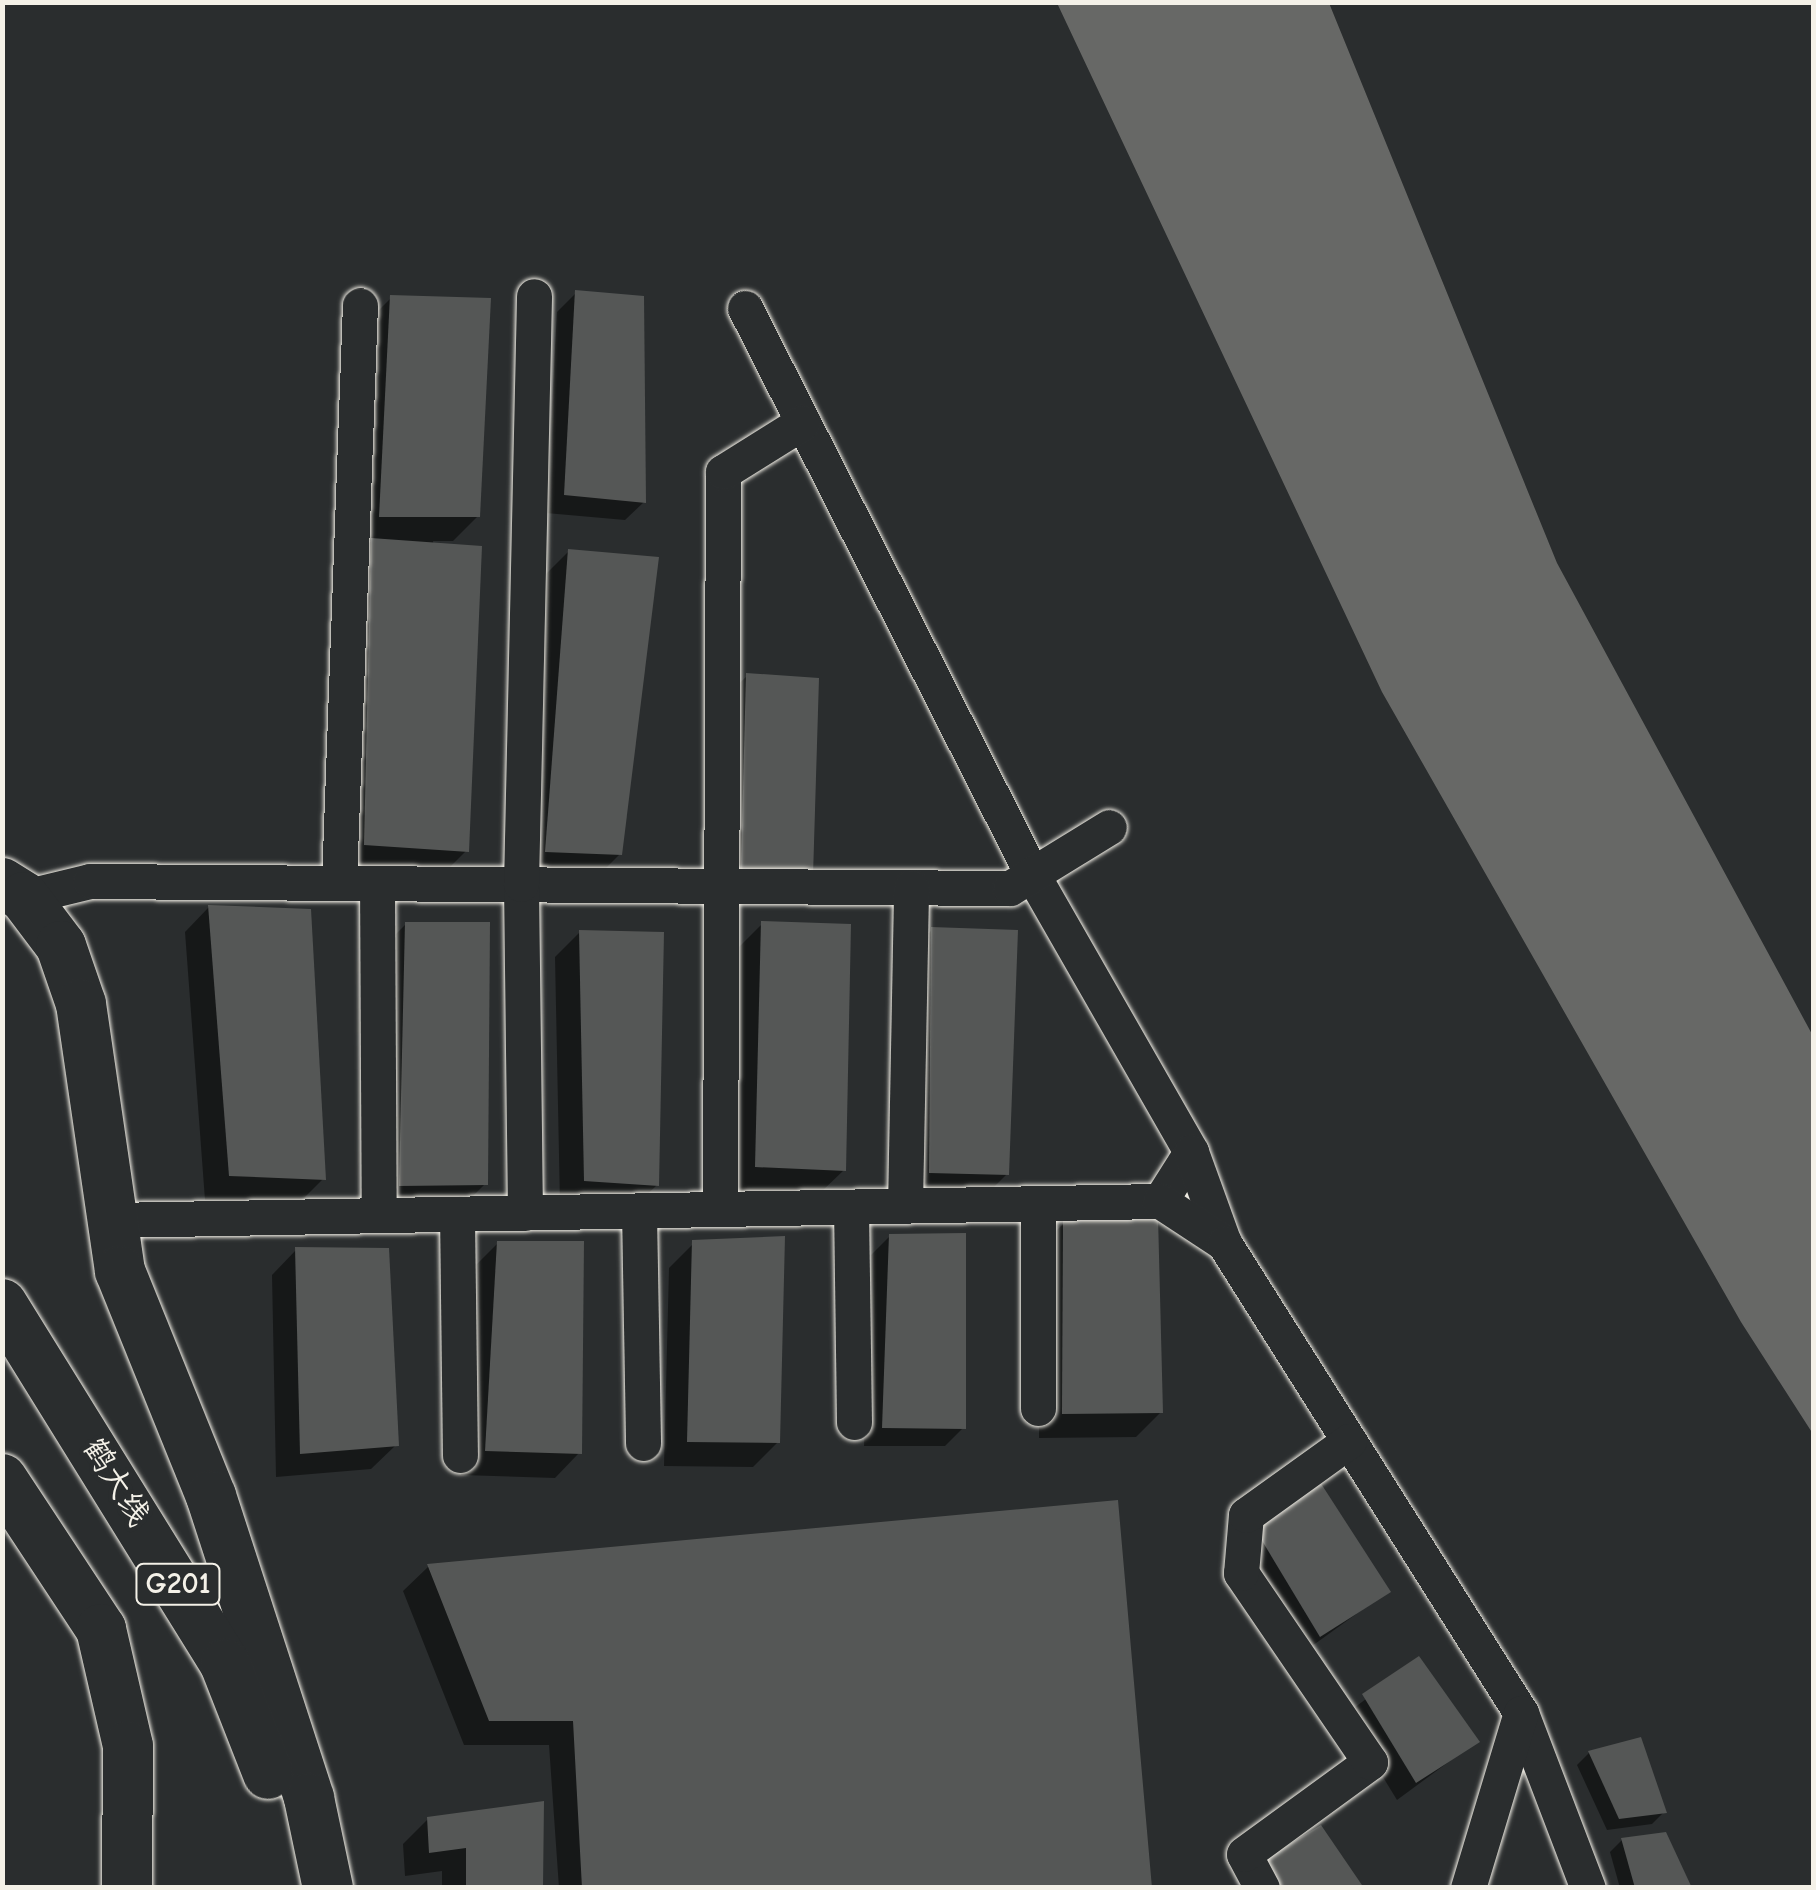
<!DOCTYPE html>
<meta charset="utf-8">
<style>
body{margin:0}
#map{position:relative;width:1816px;height:1890px;overflow:hidden;background:#2a2d2e;font-family:"Comic Neue","LXGW WenKai TC",sans-serif}
div>[style]{position:absolute}
.water>*{inset:0;background:#676866}
.shadow>*{inset:0;background:#0007}
.building>*{inset:0;background:#555756}
.roads{filter:drop-shadow(0 0 2px #f4f1e8) drop-shadow(0 0 2px #f4f1e8)}
.minor>*{height:35px;margin:-17.5px;padding:0 17.5px;transform-origin:17.5px;border-radius:17.5px;background:#2a2d2e}
.highway>*{height:50px;margin:-25px;padding:0 25px;transform-origin:25px;border-radius:25px;background:#2a2d2e}
span{translate:-50% -50%;white-space:nowrap;text-align:center;line-height:1.15;-webkit-text-stroke:9px #2a2d2e;paint-order:stroke}
.shield-label span{padding:2px 8px;background:#2a2d2e;border:2px solid;border-radius:8px;-webkit-text-stroke-width:0}
.shield-label{font-size:30px;color:#f4f1e8;font-weight:700}
.street-label{font-size:32px;color:#f4f1e8}
.frame{position:absolute;inset:0;border:5px solid #f4f1e8;pointer-events:none}
</style>
<div id="map">
<div class="water">
<div style="clip-path:polygon(1057px 3px,1329px 3px,1557px 563px,1813px 1036px,1813px 1434px,1741px 1322px,1382px 692px)"></div>
</div>
<div class="shadow">
<div style="clip-path:polygon(576px 293px,644px 502px,625px 520px,546px 513px,557px 312px)"></div>
<div style="clip-path:polygon(391px 298px,478px 516px,453px 541px,433px 541px,466px 851px,441px 876px,341px 869px,347px 565px,371px 541px,356px 541px,366px 323px)"></div>
<div style="clip-path:polygon(569px 551px,620px 854px,595px 879px,522px 876px,544px 576px)"></div>
<div style="clip-path:polygon(747px 676px,811px 875px,723px 887px,728px 694px)"></div>
<div style="clip-path:polygon(209px 907px,323px 1179px,298px 1204px,205px 1200px,185px 932px)"></div>
<div style="clip-path:polygon(406px 924px,485px 1184px,460px 1209px,376px 1209px,381px 949px)"></div>
<div style="clip-path:polygon(762px 924px,844px 1170px,819px 1194px,731px 1191px,737px 949px)"></div>
<div style="clip-path:polygon(932px 930px,1007px 1174px,982px 1199px,906px 1197px,907px 954px)"></div>
<div style="clip-path:polygon(580px 932px,657px 1185px,632px 1209px,560px 1205px,555px 957px)"></div>
<div style="clip-path:polygon(1064px 1223px,1161px 1412px,1136px 1437px,1039px 1438px,1039px 1248px)"></div>
<div style="clip-path:polygon(890px 1236px,963px 1428px,945px 1446px,864px 1446px,871px 1255px)"></div>
<div style="clip-path:polygon(498px 1243px,579px 1453px,555px 1478px,461px 1475px,473px 1268px)"></div>
<div style="clip-path:polygon(694px 1243px,778px 1442px,753px 1467px,664px 1466px,669px 1268px)"></div>
<div style="clip-path:polygon(296px 1250px,396px 1445px,371px 1469px,276px 1477px,272px 1275px)"></div>
<div style="clip-path:polygon(1115px 1503px,1149px 1888px,559px 1888px,549px 1745px,464px 1745px,403px 1591px,428px 1567px)"></div>
<div style="clip-path:polygon(1257px 1530px,1388px 1591px,1301px 1654px,1238px 1549px)"></div>
<div style="clip-path:polygon(1418px 1659px,1477px 1741px,1397px 1800px,1345px 1715px)"></div>
<div style="clip-path:polygon(1639px 1740px,1664px 1812px,1652px 1824px,1607px 1830px,1577px 1765px,1589px 1753px)"></div>
<div style="clip-path:polygon(428px 1819px,541px 1888px,442px 1888px,442px 1871px,405px 1876px,403px 1844px)"></div>
<div style="clip-path:polygon(1622px 1840px,1689px 1888px,1620px 1888px,1610px 1852px)"></div>
</div>
<div class="building">
<div style="clip-path:polygon(575px 290px,644px 296px,646px 503px,564px 495px)"></div>
<div style="clip-path:polygon(390px 295px,491px 298px,480px 517px,379px 517px)"></div>
<div style="clip-path:polygon(371px 538px,482px 546px,469px 852px,364px 845px)"></div>
<div style="clip-path:polygon(568px 549px,659px 557px,622px 855px,545px 852px)"></div>
<div style="clip-path:polygon(746px 673px,819px 678px,813px 876px,741px 869px)"></div>
<div style="clip-path:polygon(208px 905px,311px 909px,326px 1180px,229px 1176px)"></div>
<div style="clip-path:polygon(761px 921px,851px 924px,846px 1171px,755px 1167px)"></div>
<div style="clip-path:polygon(405px 922px,490px 922px,488px 1185px,399px 1186px)"></div>
<div style="clip-path:polygon(931px 927px,1018px 930px,1009px 1175px,929px 1173px)"></div>
<div style="clip-path:polygon(579px 930px,664px 932px,659px 1186px,584px 1181px)"></div>
<div style="clip-path:polygon(1158px 1216px,1163px 1413px,1062px 1414px,1063px 1221px)"></div>
<div style="clip-path:polygon(966px 1233px,966px 1429px,882px 1428px,889px 1234px)"></div>
<div style="clip-path:polygon(785px 1236px,780px 1443px,687px 1442px,692px 1240px)"></div>
<div style="clip-path:polygon(497px 1241px,584px 1241px,582px 1454px,485px 1451px)"></div>
<div style="clip-path:polygon(295px 1247px,389px 1248px,399px 1446px,300px 1454px)"></div>
<div style="clip-path:polygon(1320px 1482px,1391px 1592px,1320px 1637px,1255px 1529px)"></div>
<div style="clip-path:polygon(1118px 1500px,1152px 1888px,582px 1888px,573px 1721px,489px 1721px,427px 1564px)"></div>
<div style="clip-path:polygon(1419px 1656px,1480px 1742px,1416px 1783px,1362px 1694px)"></div>
<div style="clip-path:polygon(1641px 1737px,1667px 1813px,1619px 1819px,1588px 1751px)"></div>
<div style="clip-path:polygon(544px 1801px,543px 1888px,466px 1888px,466px 1848px,429px 1853px,427px 1817px)"></div>
<div style="clip-path:polygon(1321px 1825px,1364px 1888px,1279px 1888px,1264px 1860px)"></div>
<div style="clip-path:polygon(1666px 1832px,1692px 1888px,1635px 1888px,1621px 1838px)"></div>
</div>
<div class="roads">
<div class="minor">
<div style="left:745px;top:308px;width:635px;rotate:63.11deg"></div>
<div style="left:1032px;top:874px;width:320px;rotate:60.2deg"></div>
<div style="left:1191px;top:1152px;width:58px;rotate:122.3deg"></div>
<div style="left:339px;top:882px;width:577px;rotate:-87.92deg"></div>
<div style="left:377px;top:883px;width:332px;rotate:89.7deg"></div>
<div style="left:24px;top:897px;width:68px;rotate:-13.6deg"></div>
<div style="left:90px;top:881px;width:920px;rotate:0.44deg"></div>
<div style="left:1010px;top:888px;width:116px;rotate:-31.6deg"></div>
<div style="left:1191px;top:1152px;width:97px;rotate:70.1deg"></div>
<div style="left:905px;top:1206px;width:319px;rotate:-88.9deg"></div>
<div style="left:851px;top:1207px;width:215px;rotate:89.2deg"></div>
<div style="left:720px;top:1209px;width:737px;rotate:-89.77deg"></div>
<div style="left:723px;top:472px;width:94px;rotate:-32deg"></div>
<div style="left:639px;top:1211px;width:232px;rotate:89deg"></div>
<div style="left:525px;top:1213px;width:329px;rotate:-90.7deg"></div>
<div style="left:521px;top:884px;width:588px;rotate:-88.73deg"></div>
<div style="left:457px;top:1214px;width:241px;rotate:89.3deg"></div>
<div style="left:112px;top:1220px;width:1048px;rotate:-1.04deg"></div>
<div style="left:1160px;top:1201px;width:77px;rotate:33.3deg"></div>
<div style="left:1224px;top:1243px;width:556px;rotate:57.71deg"></div>
<div style="left:1521px;top:1713px;width:187px;rotate:69.1deg"></div>
<div style="left:1038px;top:1408px;width:204px;rotate:-90deg"></div>
<div style="left:1262px;top:1888px;width:38px;rotate:-118deg"></div>
<div style="left:1244px;top:1854px;width:156px;rotate:-36.1deg"></div>
<div style="left:1370px;top:1762px;width:229px;rotate:-124.3deg"></div>
<div style="left:1241px;top:1573px;width:58px;rotate:-85.1deg"></div>
<div style="left:1246px;top:1515px;width:127px;rotate:-35.7deg"></div>
<div style="left:1468px;top:1888px;width:183px;rotate:-73.2deg"></div>
</div>
<div class="highway">
<div style="left:2px;top:883px;width:26px;rotate:32deg"></div>
<div style="left:24px;top:897px;width:61px;rotate:52.9deg"></div>
<div style="left:61px;top:946px;width:61px;rotate:71deg"></div>
<div style="left:81px;top:1004px;width:270px;rotate:81.7deg"></div>
<div style="left:120px;top:1271px;width:243px;rotate:68deg"></div>
<div style="left:211px;top:1496px;width:318px;rotate:72deg"></div>
<div style="left:309px;top:1798px;width:92px;rotate:78.1deg"></div>
<div style="left:2px;top:1304px;width:423px;rotate:58.2deg"></div>
<div style="left:225px;top:1664px;width:118px;rotate:68.6deg"></div>
<div style="left:2px;top:1479px;width:180px;rotate:56.6deg"></div>
<div style="left:101px;top:1629px;width:120px;rotate:77deg"></div>
<div style="left:128px;top:1746px;width:142px;rotate:90.4deg"></div>
</div>
</div>
<div class="shield-label">
<span style="left:178px;top:1584px">G201</span>
</div>
<div class="street-label">
<span style="left:116px;top:1482px;rotate:58deg">鹤大线</span>
</div>
<div class="frame"></div>
</div>
